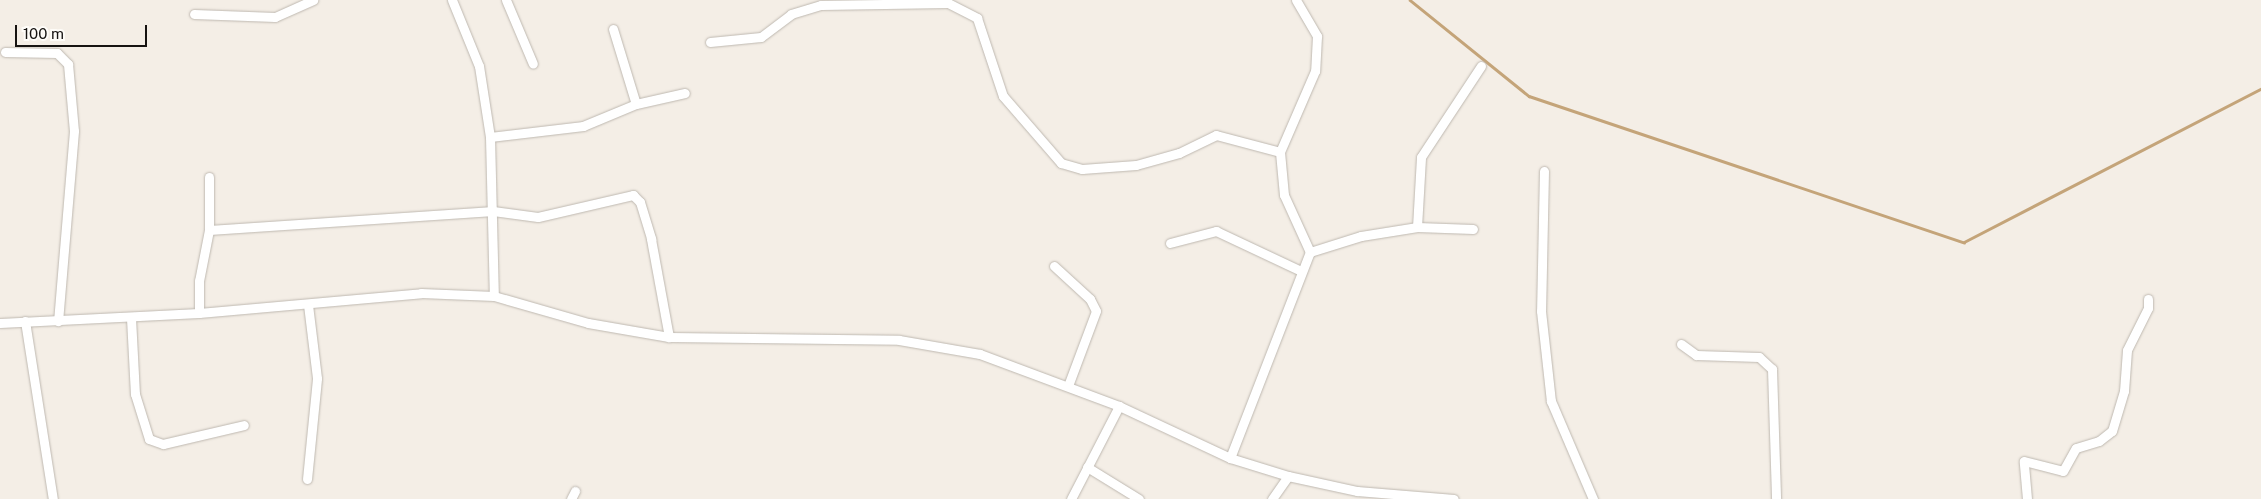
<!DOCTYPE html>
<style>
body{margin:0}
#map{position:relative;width:2261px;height:499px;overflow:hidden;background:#f4eee6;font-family:"Public Sans",sans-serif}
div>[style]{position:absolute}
.stream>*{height:2.5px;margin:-1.25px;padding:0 1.25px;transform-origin:1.25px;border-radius:1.25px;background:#c4a479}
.roads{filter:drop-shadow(0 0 1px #beb8b0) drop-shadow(0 0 1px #beb8b0)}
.minor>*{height:9px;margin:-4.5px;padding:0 4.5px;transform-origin:4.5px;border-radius:4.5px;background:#fff}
span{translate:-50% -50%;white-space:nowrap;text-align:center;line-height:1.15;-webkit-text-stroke:4px #fefcf8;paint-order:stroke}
.scale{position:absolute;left:15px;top:25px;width:132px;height:22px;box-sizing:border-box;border:2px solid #161311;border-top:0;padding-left:6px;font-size:15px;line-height:18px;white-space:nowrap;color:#161311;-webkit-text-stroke:4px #fefcf8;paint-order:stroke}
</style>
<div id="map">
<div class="stream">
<div style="left:1410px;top:0;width:153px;rotate:38.9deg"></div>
<div style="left:1529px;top:96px;width:459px;rotate:18.6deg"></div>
<div style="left:1964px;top:242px;width:334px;rotate:-27.3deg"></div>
</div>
<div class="roads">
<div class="minor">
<div style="left:452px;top:0;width:71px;rotate:67.8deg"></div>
<div style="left:479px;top:66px;width:72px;rotate:81.2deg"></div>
<div style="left:490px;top:137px;width:159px;rotate:88.6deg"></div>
<div style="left:506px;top:0;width:69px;rotate:67.1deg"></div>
<div style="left:1296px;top:0;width:42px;rotate:59.7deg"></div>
<div style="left:1317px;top:36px;width:35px;rotate:93deg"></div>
<div style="left:1315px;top:71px;width:88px;rotate:113.4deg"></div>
<div style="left:1280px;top:152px;width:43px;rotate:84.7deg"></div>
<div style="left:1284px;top:195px;width:63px;rotate:65.5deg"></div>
<div style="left:194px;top:14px;width:81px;rotate:2.1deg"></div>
<div style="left:275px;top:17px;width:42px;rotate:-24.1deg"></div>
<div style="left:613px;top:29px;width:78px;rotate:73deg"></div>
<div style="left:710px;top:42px;width:51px;rotate:-5.6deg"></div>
<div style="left:761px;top:37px;width:38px;rotate:-37deg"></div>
<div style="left:791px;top:14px;width:31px;rotate:-17deg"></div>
<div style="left:821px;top:5px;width:127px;rotate:-0.9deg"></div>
<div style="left:948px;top:3px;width:33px;rotate:27deg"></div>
<div style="left:977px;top:18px;width:82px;rotate:71.6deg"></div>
<div style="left:1003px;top:96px;width:89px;rotate:49.1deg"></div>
<div style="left:1061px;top:163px;width:22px;rotate:16deg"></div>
<div style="left:1082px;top:169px;width:54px;rotate:-4.2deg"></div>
<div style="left:1136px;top:165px;width:45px;rotate:-15.6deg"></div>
<div style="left:1179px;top:153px;width:41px;rotate:-25.9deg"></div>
<div style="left:1216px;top:135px;width:66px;rotate:14.9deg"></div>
<div style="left:5px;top:52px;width:52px;rotate:1.1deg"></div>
<div style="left:57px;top:53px;width:16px;rotate:45deg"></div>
<div style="left:68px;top:64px;width:67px;rotate:84.9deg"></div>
<div style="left:74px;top:131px;width:191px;rotate:94.8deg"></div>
<div style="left:490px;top:137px;width:94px;rotate:-6.7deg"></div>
<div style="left:583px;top:126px;width:57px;rotate:-22.5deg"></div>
<div style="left:636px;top:104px;width:50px;rotate:-12.7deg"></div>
<div style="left:1544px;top:171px;width:140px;rotate:91.2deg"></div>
<div style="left:1541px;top:311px;width:91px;rotate:83.7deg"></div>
<div style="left:1551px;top:401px;width:107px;rotate:66.8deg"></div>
<div style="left:1417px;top:227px;width:70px;rotate:-86.7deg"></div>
<div style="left:1421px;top:157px;width:109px;rotate:-56.6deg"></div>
<div style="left:209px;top:230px;width:285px;rotate:-3.8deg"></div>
<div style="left:493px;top:211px;width:45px;rotate:7.6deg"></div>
<div style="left:538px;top:217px;width:98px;rotate:-13deg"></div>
<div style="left:633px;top:195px;width:10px;rotate:45deg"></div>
<div style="left:640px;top:202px;width:39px;rotate:73deg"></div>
<div style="left:651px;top:239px;width:100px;rotate:79.6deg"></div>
<div style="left:1170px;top:243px;width:48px;rotate:-14.6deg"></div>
<div style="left:1216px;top:231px;width:94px;rotate:25.2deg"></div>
<div style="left:1054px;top:266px;width:49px;rotate:42.5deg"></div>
<div style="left:1090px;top:299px;width:13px;rotate:63deg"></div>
<div style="left:1096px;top:311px;width:80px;rotate:110.5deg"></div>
<div style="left:199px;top:313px;width:32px;rotate:-90deg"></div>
<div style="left:199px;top:281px;width:52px;rotate:-78.9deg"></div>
<div style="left:209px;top:230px;width:53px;rotate:-90deg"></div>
<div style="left:131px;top:318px;width:76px;rotate:87deg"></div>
<div style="left:135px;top:394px;width:47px;rotate:72.7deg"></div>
<div style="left:149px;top:439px;width:15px;rotate:20deg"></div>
<div style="left:163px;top:444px;width:83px;rotate:-13.2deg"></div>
<div style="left:25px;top:321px;width:180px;rotate:81.1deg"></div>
<div style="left:0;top:323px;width:199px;rotate:-2.9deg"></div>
<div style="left:199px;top:313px;width:223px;rotate:-5.1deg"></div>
<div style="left:421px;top:293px;width:73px;rotate:2.4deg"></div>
<div style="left:494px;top:296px;width:98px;rotate:16deg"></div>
<div style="left:588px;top:323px;width:82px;rotate:9.8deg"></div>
<div style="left:669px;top:337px;width:230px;rotate:0.7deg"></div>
<div style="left:899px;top:340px;width:82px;rotate:9.8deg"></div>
<div style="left:980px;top:354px;width:148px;rotate:20.5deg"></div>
<div style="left:1119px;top:406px;width:123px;rotate:25.1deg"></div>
<div style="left:1230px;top:458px;width:61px;rotate:17.2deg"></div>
<div style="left:1288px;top:476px;width:71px;rotate:12.3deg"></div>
<div style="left:1357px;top:491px;width:97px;rotate:4.7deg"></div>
<div style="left:1681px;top:344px;width:19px;rotate:36deg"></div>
<div style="left:1696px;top:355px;width:63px;rotate:1.8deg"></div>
<div style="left:1759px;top:357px;width:18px;rotate:43deg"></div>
<div style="left:1772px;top:369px;width:130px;rotate:88.2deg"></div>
<div style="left:1230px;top:458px;width:221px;rotate:-68.8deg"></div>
<div style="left:1310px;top:252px;width:53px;rotate:-17.4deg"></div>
<div style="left:1361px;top:236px;width:57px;rotate:-9.1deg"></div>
<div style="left:1417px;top:227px;width:56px;rotate:2deg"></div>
<div style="left:1087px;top:467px;width:61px;rotate:31.6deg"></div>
<div style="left:307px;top:479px;width:101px;rotate:-84.3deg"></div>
<div style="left:317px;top:378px;width:74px;rotate:-97deg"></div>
<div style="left:571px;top:499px;width:9px;rotate:-63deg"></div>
<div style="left:1071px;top:499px;width:105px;rotate:-62.7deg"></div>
<div style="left:1272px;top:499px;width:28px;rotate:-55deg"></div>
<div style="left:2027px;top:499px;width:38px;rotate:-95deg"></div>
<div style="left:2024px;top:461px;width:40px;rotate:14.4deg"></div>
<div style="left:2063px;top:471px;width:26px;rotate:-61deg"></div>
<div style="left:2076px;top:448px;width:24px;rotate:-17deg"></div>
<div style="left:2099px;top:441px;width:16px;rotate:-38deg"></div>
<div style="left:2112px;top:431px;width:42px;rotate:-73.3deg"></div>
<div style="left:2124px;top:391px;width:41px;rotate:-85.8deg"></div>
<div style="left:2127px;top:350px;width:47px;rotate:-63.4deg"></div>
<div style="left:2148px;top:308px;width:9px;rotate:-90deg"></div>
</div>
</div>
<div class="scale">100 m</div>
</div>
